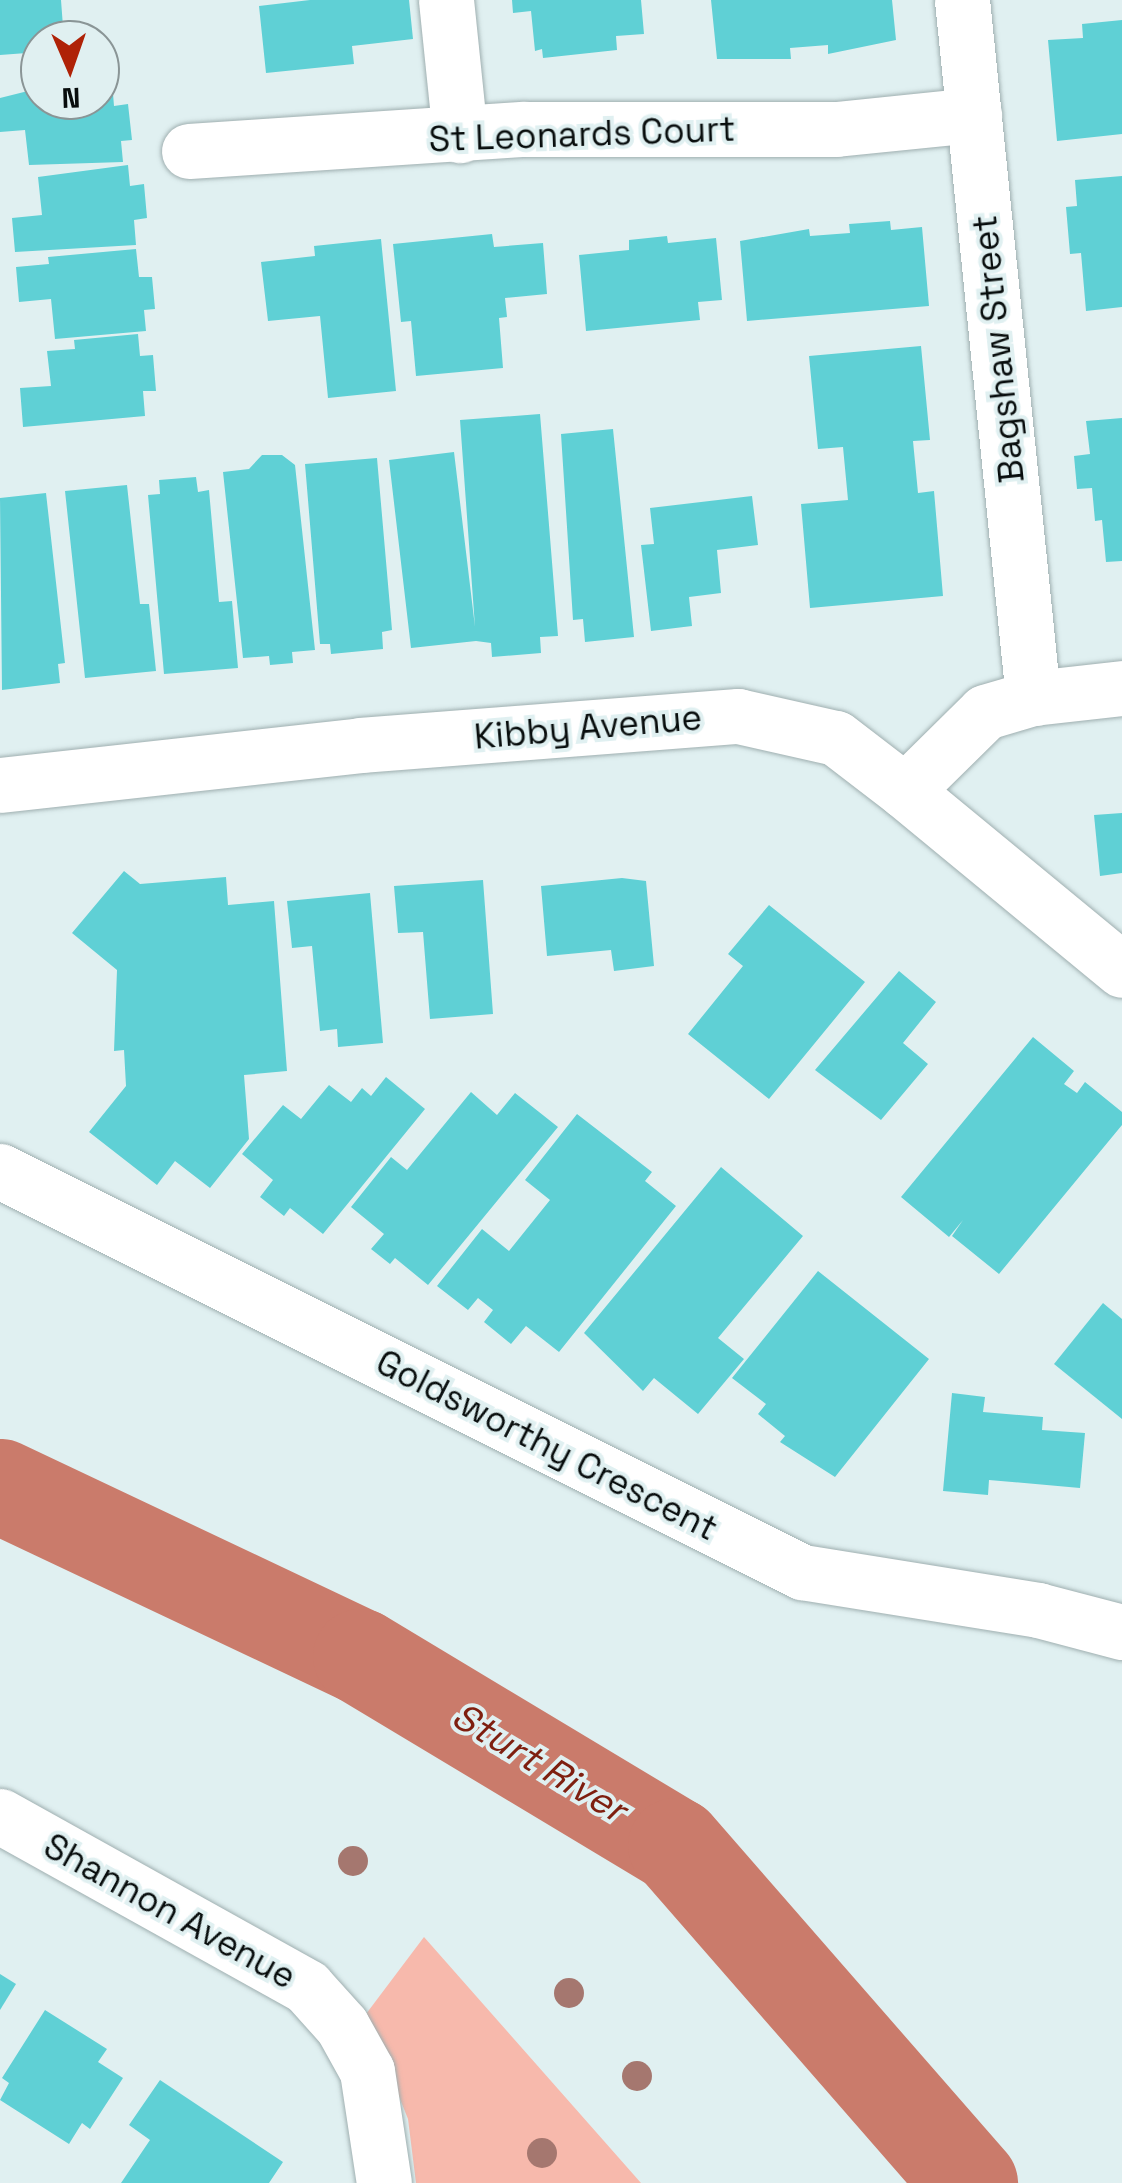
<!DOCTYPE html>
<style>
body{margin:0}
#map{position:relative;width:1122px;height:2183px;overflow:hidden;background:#e0f0f1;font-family:"Space Grotesk",sans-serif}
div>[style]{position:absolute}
.green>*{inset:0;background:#f7b9ac}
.river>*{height:95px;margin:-47.5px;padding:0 47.5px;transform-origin:47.5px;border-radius:47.5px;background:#ca7b6b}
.building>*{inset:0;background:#5fd0d5}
.roads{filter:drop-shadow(0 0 2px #9fafb0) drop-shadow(0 0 2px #9fafb0)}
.minor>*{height:55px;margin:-27.5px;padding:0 27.5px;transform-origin:27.5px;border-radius:27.5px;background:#fff}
.trees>*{width:30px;height:30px;margin:-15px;border-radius:50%;background:#a5776f}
span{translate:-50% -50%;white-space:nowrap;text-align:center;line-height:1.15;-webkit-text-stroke:8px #e0f0f1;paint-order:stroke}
.street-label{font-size:35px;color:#080d0d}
.water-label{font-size:38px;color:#7e1f0f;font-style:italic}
.north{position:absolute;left:20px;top:20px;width:100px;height:100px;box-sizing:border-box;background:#e0f0f1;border:2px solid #8a9596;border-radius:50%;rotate:178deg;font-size:28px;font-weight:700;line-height:40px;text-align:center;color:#080d0d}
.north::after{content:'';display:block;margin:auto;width:35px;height:45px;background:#af2207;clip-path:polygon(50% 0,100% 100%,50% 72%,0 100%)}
</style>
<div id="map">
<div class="green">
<div style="clip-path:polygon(424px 1937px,641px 2183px,416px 2183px,408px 2119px,366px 2014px)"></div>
</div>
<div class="river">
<div style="left:0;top:1486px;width:398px;rotate:25.3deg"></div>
<div style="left:360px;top:1656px;width:367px;rotate:31deg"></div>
<div style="left:675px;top:1845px;width:449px;rotate:48.9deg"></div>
</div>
<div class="building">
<div style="clip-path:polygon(0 0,61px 0,64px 40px,40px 40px,40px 52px,0 55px)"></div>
<div style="clip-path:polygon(310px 0,409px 0,413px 39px,352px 46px,354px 64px,266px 73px,259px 6px)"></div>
<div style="clip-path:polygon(512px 0,641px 0,644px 34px,616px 36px,617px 50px,543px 58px,542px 49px,535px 51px,531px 11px,513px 13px)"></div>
<div style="clip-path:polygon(711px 0,892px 0,896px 40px,828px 54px,828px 45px,790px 48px,791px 59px,717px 59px)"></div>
<div style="clip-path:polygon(1122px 20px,1122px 134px,1057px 141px,1048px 40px,1083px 38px,1082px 24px)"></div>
<div style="clip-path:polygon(112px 81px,114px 106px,128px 104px,132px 140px,121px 141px,123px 162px,29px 165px,25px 130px,0 132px,0 98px,40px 88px,40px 100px,100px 100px,100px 82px)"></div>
<div style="clip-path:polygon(128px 165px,130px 186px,144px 184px,147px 218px,134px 220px,136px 245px,15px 252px,12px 218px,42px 215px,38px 177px)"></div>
<div style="clip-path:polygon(1122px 176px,1122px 307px,1086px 311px,1081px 253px,1070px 254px,1066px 207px,1077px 206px,1075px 180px)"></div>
<div style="clip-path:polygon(890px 221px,891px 230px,922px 227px,929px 306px,747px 321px,740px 241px,809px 229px,810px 236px,850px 233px,849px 224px)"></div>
<div style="clip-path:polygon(492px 234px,494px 247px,543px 243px,547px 294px,505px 298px,507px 317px,499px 318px,503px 368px,416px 376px,411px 321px,401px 322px,393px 244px)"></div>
<div style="clip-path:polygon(667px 236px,668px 243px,716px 238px,722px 300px,698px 302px,700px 320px,586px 331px,579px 255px,629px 250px,629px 240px)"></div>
<div style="clip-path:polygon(381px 239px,396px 391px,328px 398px,320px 316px,268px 321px,261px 262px,315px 256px,314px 246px)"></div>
<div style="clip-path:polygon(136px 249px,139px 277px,152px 277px,155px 309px,144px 310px,146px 331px,55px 339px,51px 299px,19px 302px,16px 267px,49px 264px,48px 257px)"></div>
<div style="clip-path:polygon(138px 334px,140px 356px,153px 355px,156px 391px,143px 391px,145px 416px,23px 427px,20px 388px,51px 386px,47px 351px,75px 349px,74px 340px)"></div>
<div style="clip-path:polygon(921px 346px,930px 440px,913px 441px,918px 493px,934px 491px,943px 596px,810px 608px,801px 504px,848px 500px,843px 447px,818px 449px,809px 356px)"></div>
<div style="clip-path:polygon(540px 414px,558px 636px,540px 637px,541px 653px,492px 657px,491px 643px,476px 641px,411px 648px,389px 460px,454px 452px,475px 627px,460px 420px)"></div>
<div style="clip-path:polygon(1122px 418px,1122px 561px,1106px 562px,1102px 520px,1095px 521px,1092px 488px,1077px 489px,1074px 456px,1090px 454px,1086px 421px)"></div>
<div style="clip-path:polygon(613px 429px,634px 637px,585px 642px,583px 619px,573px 620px,561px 434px)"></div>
<div style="clip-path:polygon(262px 455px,282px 455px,295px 465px,315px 650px,292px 652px,293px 663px,270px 665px,269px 656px,243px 658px,223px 472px,249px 469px)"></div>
<div style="clip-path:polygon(377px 458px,392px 630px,382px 632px,383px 649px,331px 654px,330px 644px,320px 644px,305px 464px)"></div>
<div style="clip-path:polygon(196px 477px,198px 492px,209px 490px,219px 602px,232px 601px,238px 668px,164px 674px,148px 495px,160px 494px,159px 480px)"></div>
<div style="clip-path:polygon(127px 485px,140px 604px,149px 604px,156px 671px,85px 678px,65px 491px)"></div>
<div style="clip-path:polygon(46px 493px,65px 663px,58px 664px,60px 683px,2px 690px,0 498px)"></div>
<div style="clip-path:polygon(752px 496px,758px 545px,717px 550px,721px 593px,689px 597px,692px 626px,651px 631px,641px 545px,654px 544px,650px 508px)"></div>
<div style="clip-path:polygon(1122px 813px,1122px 873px,1100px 876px,1094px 815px)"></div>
<div style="clip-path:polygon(124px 871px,140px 884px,226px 877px,228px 905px,274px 901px,287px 1071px,244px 1075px,249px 1139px,210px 1188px,175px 1161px,157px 1185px,89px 1132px,126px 1086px,124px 1050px,114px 1051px,117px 970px,72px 933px)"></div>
<div style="clip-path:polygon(622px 878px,646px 881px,654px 966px,614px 971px,611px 950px,547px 956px,541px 886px)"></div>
<div style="clip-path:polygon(483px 880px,493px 1014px,430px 1019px,423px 932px,398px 933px,394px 886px)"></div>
<div style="clip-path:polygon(370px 893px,383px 1043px,338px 1047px,337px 1029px,320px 1031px,312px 946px,292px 948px,287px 901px)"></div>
<div style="clip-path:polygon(769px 905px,865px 982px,769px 1099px,688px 1034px,743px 966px,728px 954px)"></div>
<div style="clip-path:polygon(899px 971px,936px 1002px,903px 1043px,928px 1064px,881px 1120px,815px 1070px)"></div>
<div style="clip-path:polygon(1033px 1037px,1074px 1071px,1064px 1084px,1077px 1093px,1085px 1082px,1122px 1112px,1122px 1125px,999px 1274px,952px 1236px,963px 1220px,949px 1237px,901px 1197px)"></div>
<div style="clip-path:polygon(386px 1077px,425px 1109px,323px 1234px,290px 1208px,284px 1216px,260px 1197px,273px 1180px,242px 1154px,283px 1105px,301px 1119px,329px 1085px,351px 1102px,362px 1088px,371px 1096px)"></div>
<div style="clip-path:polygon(471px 1092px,497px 1115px,515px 1093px,558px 1127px,428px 1285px,395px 1258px,390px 1264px,371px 1249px,384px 1234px,351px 1207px,391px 1157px,407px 1170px)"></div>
<div style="clip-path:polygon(577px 1114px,652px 1172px,645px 1181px,676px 1206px,559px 1352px,526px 1326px,511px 1344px,484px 1322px,493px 1310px,478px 1298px,468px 1310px,437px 1286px,482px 1229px,509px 1251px,550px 1200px,525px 1180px)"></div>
<div style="clip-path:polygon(721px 1167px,803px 1236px,718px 1338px,744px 1359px,698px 1414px,654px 1378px,643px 1391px,584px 1333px)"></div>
<div style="clip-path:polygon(818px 1271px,929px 1359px,835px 1477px,780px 1442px,785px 1436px,758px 1414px,766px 1404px,732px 1378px)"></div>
<div style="clip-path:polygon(1103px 1303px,1122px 1319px,1122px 1419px,1054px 1364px)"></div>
<div style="clip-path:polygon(952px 1393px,985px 1397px,983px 1412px,1043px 1417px,1042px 1430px,1085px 1433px,1080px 1488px,989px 1480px,988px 1495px,943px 1491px)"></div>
<div style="clip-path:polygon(0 1974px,16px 1984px,0 2010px)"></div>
<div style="clip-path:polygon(45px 2010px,107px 2049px,98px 2062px,123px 2078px,90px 2129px,82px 2123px,69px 2144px,0 2100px,9px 2083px,2px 2078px)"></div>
<div style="clip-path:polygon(160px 2080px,283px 2162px,269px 2183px,121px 2183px,150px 2140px,129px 2125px)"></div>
</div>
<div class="roads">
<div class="minor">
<div style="left:446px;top:0;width:136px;rotate:84.1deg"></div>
<div style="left:962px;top:0;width:702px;rotate:84.19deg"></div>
<div style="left:189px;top:151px;width:336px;rotate:-3.8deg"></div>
<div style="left:524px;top:129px;width:312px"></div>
<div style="left:836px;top:129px;width:139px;rotate:-5.8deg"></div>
<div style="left:0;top:785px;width:362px;rotate:-6.3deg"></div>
<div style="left:360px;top:745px;width:379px;rotate:-4.4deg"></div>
<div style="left:738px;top:716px;width:100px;rotate:12.7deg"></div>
<div style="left:836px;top:738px;width:87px;rotate:37.5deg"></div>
<div style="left:905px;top:791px;width:112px;rotate:-44.6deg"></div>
<div style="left:985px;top:712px;width:50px;rotate:-16.3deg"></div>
<div style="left:1033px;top:698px;width:90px;rotate:-6.4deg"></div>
<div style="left:905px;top:791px;width:281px;rotate:39.5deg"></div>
<div style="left:0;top:1171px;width:897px;rotate:26.57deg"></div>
<div style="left:802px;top:1572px;width:239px;rotate:9.1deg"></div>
<div style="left:1038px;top:1610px;width:87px;rotate:14.7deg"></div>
<div style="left:0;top:1816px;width:351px;rotate:29.1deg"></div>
<div style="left:307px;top:1987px;width:52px;rotate:48.1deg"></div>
<div style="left:342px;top:2026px;width:51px;rotate:60.9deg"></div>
<div style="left:367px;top:2071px;width:113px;rotate:81.4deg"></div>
</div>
</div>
<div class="trees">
<div style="left:353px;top:1861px"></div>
<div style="left:569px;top:1993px"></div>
<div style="left:637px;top:2076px"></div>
<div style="left:542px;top:2153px"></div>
</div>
<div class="street-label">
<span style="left:582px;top:134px;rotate:-2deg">St Leonards Court</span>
<span style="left:998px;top:349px;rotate:-96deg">Bagshaw Street</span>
<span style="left:588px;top:727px;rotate:-5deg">Kibby Avenue</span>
<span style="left:547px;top:1445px;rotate:27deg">Goldsworthy Crescent</span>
<span style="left:170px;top:1911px;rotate:29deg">Shannon Avenue</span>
</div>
<div class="water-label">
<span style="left:539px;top:1763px;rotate:31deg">Sturt River</span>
</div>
<div class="north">N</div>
</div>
